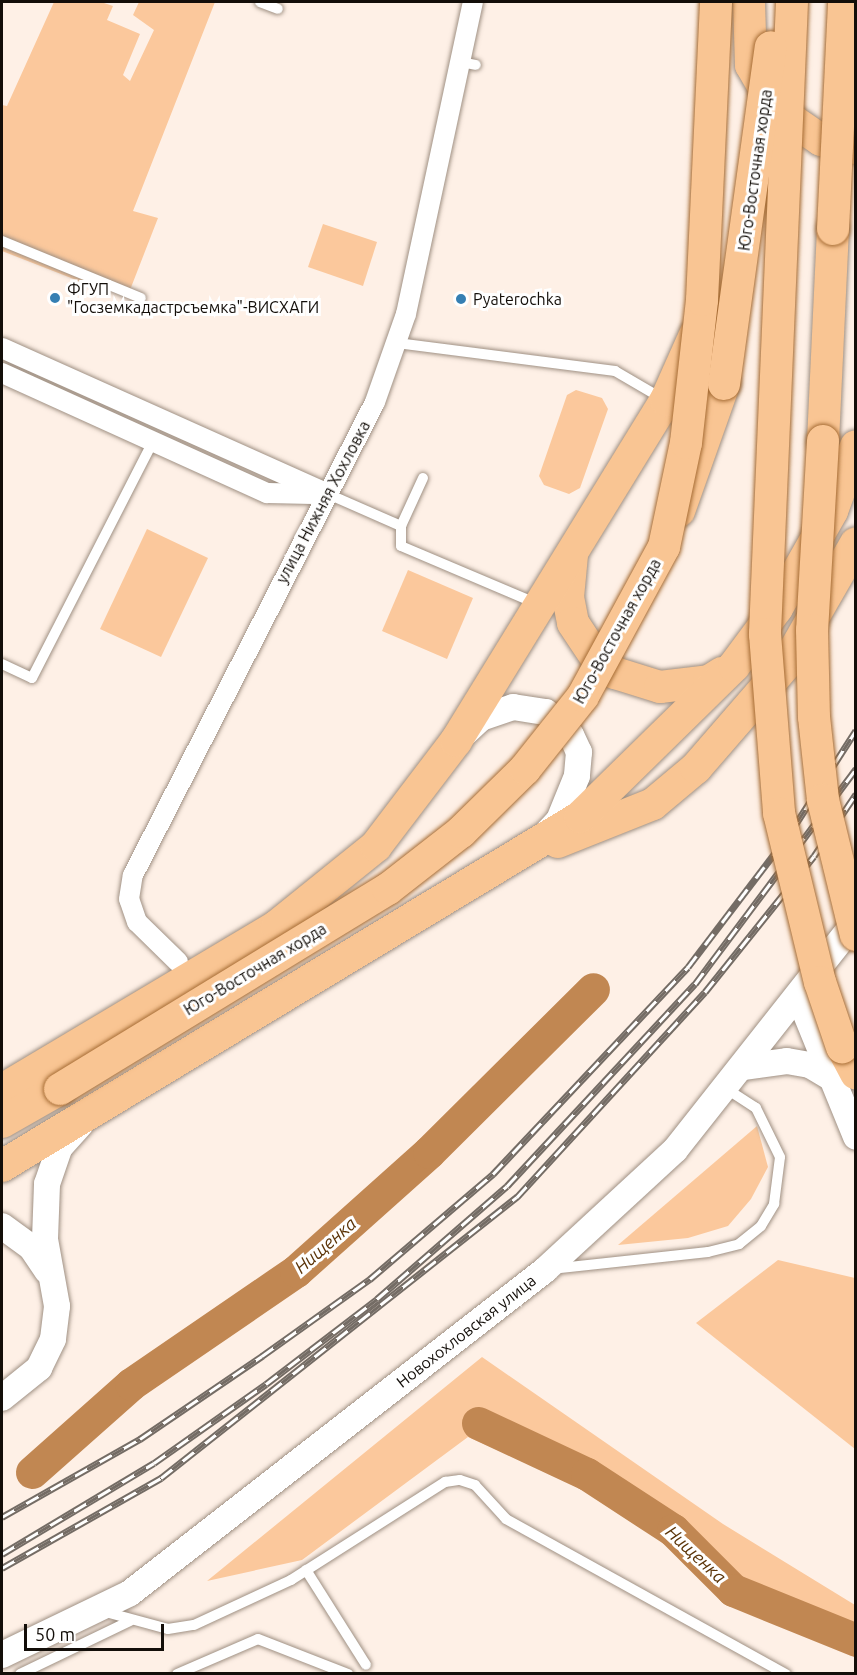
<!DOCTYPE html>
<meta charset="utf-8">
<style>
body{margin:0}
#map{position:relative;width:857px;height:1675px;overflow:hidden;background:#fef0e6;font-family:Ubuntu,sans-serif}
div>[style]{position:absolute}
.green>*{inset:0;background:#fbc89c}
.river>*{height:33px;margin:-16.5px;padding:0 16.5px;transform-origin:16.5px;border-radius:16.5px;background:#c18752}
.roads{filter:drop-shadow(0 0 2px #9f9083) drop-shadow(0 0 2px #9f9083)}
.service>*{height:10px;margin:-5px;padding:0 5px;transform-origin:5px;border-radius:5px;background:#fff}
.minor>*{height:20px;margin:-10px;padding:0 10px;transform-origin:10px;border-radius:10px;background:#fff}
.tertiary>*{height:26px;margin:-13px;padding:0 13px;transform-origin:13px;border-radius:13px;background:#fff}
.primary>*{height:32px;margin:-16px;padding:0 16px;transform-origin:16px;border-radius:16px;background:#f9c593}
.rail>*{height:7px;margin-top:-3.5px;transform-origin:0;background:repeating-linear-gradient(90deg,#fff 0 14px,#746c65 0 28px);box-sizing:border-box;border-block:2px solid #746c65}
.bridges{filter:drop-shadow(0 0 2px #a66c34) drop-shadow(0 0 2px #a66c34)}
.primary-bridge>*{height:32px;margin:-16px;padding:0 16px;transform-origin:16px;border-radius:16px;background:#f9c593}
.dots>*{width:16px;height:16px;translate:-50% -50%;box-sizing:border-box;border:3px solid #fff;border-radius:50%}
span{translate:-50% -50%;white-space:nowrap;text-align:center;line-height:1.15;-webkit-text-stroke:6px #fff;paint-order:stroke}
.street-label{font-size:16px;color:#130e09}
.poi-label{font-size:16px;color:#130e09}
.left{translate:0 -50%;text-align:left}
.water-label{font-size:18px;color:#5b3408;font-style:italic}
.frame{position:absolute;inset:0;border:3px solid #130e09;pointer-events:none}
.scale{position:absolute;left:24px;top:1624px;width:140px;height:27px;box-sizing:border-box;border:3px solid #130e09;border-top:0;padding-left:8px;font-size:18px;line-height:21px;white-space:nowrap;color:#130e09;-webkit-text-stroke:4px #fff;paint-order:stroke}
</style>
<div id="map">
<div class="green">
<div style="clip-path:polygon(54px 2px,101px 2px,113px 6px,107px 20px,140px 34px,123px 75px,130px 81px,154px 30px,133px 15px,139px 2px,215px 2px,133px 211px,158px 218px,130px 290px,87px 272px,84px 283px,2px 251px,2px 105px,7px 106px)"></div>
<div style="clip-path:polygon(323px 224px,377px 242px,363px 286px,308px 267px)"></div>
<div style="clip-path:polygon(576px 390px,602px 398px,608px 409px,580px 488px,569px 494px,544px 485px,539px 476px,567px 395px)"></div>
<div style="clip-path:polygon(147px 529px,208px 558px,161px 657px,100px 629px)"></div>
<div style="clip-path:polygon(408px 570px,473px 598px,447px 659px,382px 631px)"></div>
<div style="clip-path:polygon(757px 1126px,768px 1167px,751px 1199px,728px 1226px,688px 1238px,618px 1245px)"></div>
<div style="clip-path:polygon(778px 1260px,855px 1278px,855px 1449px,696px 1323px)"></div>
<div style="clip-path:polygon(482px 1357px,723px 1524px,855px 1605px,855px 1650px,575px 1484px,468px 1437px,302px 1560px,207px 1581px)"></div>
</div>
<div class="river">
<div style="left:478px;top:1423px;width:120px;rotate:25.1deg"></div>
<div style="left:587px;top:1474px;width:103px;rotate:33.1deg"></div>
<div style="left:673px;top:1530px;width:85px;rotate:45deg"></div>
<div style="left:733px;top:1590px;width:133px;rotate:22.1deg"></div>
<div style="left:32px;top:1472px;width:132px;rotate:-41.6deg"></div>
<div style="left:131px;top:1384px;width:200px;rotate:-34.4deg"></div>
<div style="left:296px;top:1271px;width:178px;rotate:-41.8deg"></div>
<div style="left:429px;top:1152px;width:231px;rotate:-44.8deg"></div>
</div>
<div class="roads">
<div class="service">
<div style="left:260px;top:2px;width:19px;rotate:21deg"></div>
<div style="left:461px;top:62px;width:15px;rotate:11deg"></div>
<div style="left:2px;top:241px;width:150px;rotate:22.3deg"></div>
<div style="left:397px;top:343px;width:220px;rotate:7.3deg"></div>
<div style="left:615px;top:371px;width:56px;rotate:30.3deg"></div>
<div style="left:423px;top:478px;width:53px;rotate:114.6deg"></div>
<div style="left:401px;top:526px;width:20px;rotate:90deg"></div>
<div style="left:401px;top:546px;width:138px;rotate:23deg"></div>
<div style="left:328px;top:494px;width:80px;rotate:23.7deg"></div>
<div style="left:2px;top:664px;width:33px;rotate:25deg"></div>
<div style="left:32px;top:678px;width:265px;rotate:-62.9deg"></div>
<div style="left:551px;top:1269px;width:158px;rotate:-6.2deg"></div>
<div style="left:708px;top:1252px;width:32px;rotate:-14deg"></div>
<div style="left:739px;top:1244px;width:28px;rotate:-39deg"></div>
<div style="left:761px;top:1226px;width:26px;rotate:-59deg"></div>
<div style="left:774px;top:1204px;width:47px;rotate:-82.7deg"></div>
<div style="left:780px;top:1157px;width:55px;rotate:-116.1deg"></div>
<div style="left:756px;top:1108px;width:37px;rotate:-147deg"></div>
<div style="left:306px;top:1570px;width:112px;rotate:57.7deg"></div>
<div style="left:102px;top:1611px;width:68px;rotate:15.3deg"></div>
<div style="left:168px;top:1629px;width:26px;rotate:-9deg"></div>
<div style="left:194px;top:1625px;width:107px;rotate:-24.9deg"></div>
<div style="left:291px;top:1580px;width:183px;rotate:-32.5deg"></div>
<div style="left:445px;top:1482px;width:15px;rotate:-8deg"></div>
<div style="left:460px;top:1480px;width:16px;rotate:18deg"></div>
<div style="left:475px;top:1485px;width:46px;rotate:47.6deg"></div>
<div style="left:506px;top:1519px;width:320px;rotate:29deg"></div>
<div style="left:20px;top:1674px;width:122px;rotate:-25.7deg"></div>
<div style="left:177px;top:1674px;width:88px;rotate:-23.4deg"></div>
<div style="left:258px;top:1639px;width:97px;rotate:21.3deg"></div>
</div>
<div class="minor">
<div style="left:2px;top:348px;width:357px;rotate:24.1deg"></div>
<div style="left:2px;top:373px;width:291px;rotate:24.4deg"></div>
<div style="left:267px;top:493px;width:46px;rotate:1.2deg"></div>
<div style="left:178px;top:962px;width:57px;rotate:-135.7deg"></div>
<div style="left:137px;top:922px;width:24px;rotate:-109deg"></div>
<div style="left:129px;top:899px;width:24px;rotate:-81deg"></div>
<div style="left:133px;top:875px;width:531px;rotate:-62.9deg"></div>
<div style="left:375px;top:402px;width:93px;rotate:-70.6deg"></div>
<div style="left:406px;top:314px;width:319px;rotate:-77.9deg"></div>
</div>
<div class="tertiary">
<div style="left:465px;top:733px;width:22px;rotate:-43deg"></div>
<div style="left:481px;top:718px;width:34px;rotate:-19deg"></div>
<div style="left:513px;top:707px;width:33px;rotate:9deg"></div>
<div style="left:546px;top:712px;width:34px;rotate:43deg"></div>
<div style="left:571px;top:735px;width:19px;rotate:65deg"></div>
<div style="left:579px;top:752px;width:24px;rotate:95deg"></div>
<div style="left:577px;top:776px;width:48px;rotate:112.2deg"></div>
<div style="left:559px;top:820px;width:22px;rotate:133deg"></div>
<div style="left:799px;top:997px;width:151px;rotate:67.8deg"></div>
<div style="left:743px;top:1067px;width:44px;rotate:-7.8deg"></div>
<div style="left:787px;top:1061px;width:23px;rotate:10deg"></div>
<div style="left:810px;top:1065px;width:23px;rotate:31deg"></div>
<div style="left:2px;top:1226px;width:36px;rotate:36deg"></div>
<div style="left:31px;top:1247px;width:29px;rotate:56deg"></div>
<div style="left:2px;top:1398px;width:48px;rotate:-39deg"></div>
<div style="left:39px;top:1368px;width:32px;rotate:-64deg"></div>
<div style="left:53px;top:1339px;width:33px;rotate:-83deg"></div>
<div style="left:57px;top:1306px;width:68px;rotate:-100.2deg"></div>
<div style="left:45px;top:1239px;width:55px;rotate:-87.9deg"></div>
<div style="left:47px;top:1184px;width:39px;rotate:-71deg"></div>
<div style="left:60px;top:1147px;width:31px;rotate:-48deg"></div>
<div style="left:2px;top:1655px;width:142px;rotate:-25.8deg"></div>
<div style="left:130px;top:1593px;width:526px;rotate:-37.89deg"></div>
<div style="left:545px;top:1270px;width:177px;rotate:-42.7deg"></div>
<div style="left:675px;top:1150px;width:292px;rotate:-51.7deg"></div>
</div>
<div class="primary">
<div style="left:749px;top:2px;width:63px;rotate:88.2deg"></div>
<div style="left:751px;top:65px;width:52px;rotate:60deg"></div>
<div style="left:777px;top:110px;width:53px;rotate:34.3deg"></div>
<div style="left:821px;top:140px;width:36px;rotate:13deg"></div>
<div style="left:823px;top:441px;width:212px;rotate:-87.3deg"></div>
<div style="left:679px;top:511px;width:135px;rotate:-70.5deg"></div>
<div style="left:572px;top:555px;width:42px;rotate:95.4deg"></div>
<div style="left:568px;top:597px;width:26px;rotate:79deg"></div>
<div style="left:573px;top:623px;width:43px;rotate:56.3deg"></div>
<div style="left:597px;top:659px;width:23px;rotate:38deg"></div>
<div style="left:615px;top:673px;width:47px;rotate:17.3deg"></div>
<div style="left:660px;top:687px;width:49px;rotate:-7deg"></div>
<div style="left:709px;top:681px;width:15px;rotate:-32deg"></div>
<div style="left:558px;top:842px;width:102px;rotate:-21.8deg"></div>
<div style="left:653px;top:804px;width:56px;rotate:-39.9deg"></div>
<div style="left:696px;top:768px;width:139px;rotate:-49.1deg"></div>
<div style="left:787px;top:663px;width:138px;rotate:-60.1deg"></div>
<div style="left:842px;top:1047px;width:30px;rotate:62deg"></div>
<div style="left:2px;top:1090px;width:320px;rotate:-30.8deg"></div>
<div style="left:277px;top:926px;width:127px;rotate:-38.9deg"></div>
<div style="left:376px;top:846px;width:132px;rotate:-52.7deg"></div>
<div style="left:456px;top:741px;width:400px;rotate:-58.4deg"></div>
<div style="left:666px;top:400px;width:71px;rotate:-66deg"></div>
<div style="left:2px;top:1122px;width:67px;rotate:-29.6deg"></div>
<div style="left:2px;top:1166px;width:675px;rotate:-31.12deg"></div>
<div style="left:580px;top:817px;width:216px;rotate:-44.4deg"></div>
<div style="left:734px;top:666px;width:72px;rotate:-53.4deg"></div>
<div style="left:777px;top:608px;width:112px;rotate:-60.4deg"></div>
<div style="left:832px;top:511px;width:69px;rotate:-69.7deg"></div>
</div>
</div>
<div class="rail">
<div style="left:2px;top:1517px;width:159px;rotate:-29.5deg"></div>
<div style="left:140px;top:1439px;width:148px;rotate:-34.2deg"></div>
<div style="left:262px;top:1356px;width:133px;rotate:-35.5deg"></div>
<div style="left:370px;top:1279px;width:162px;rotate:-40.5deg"></div>
<div style="left:493px;top:1174px;width:284px;rotate:-46.7deg"></div>
<div style="left:688px;top:967px;width:168px;rotate:-52.7deg"></div>
<div style="left:790px;top:833px;width:122px;rotate:-57.3deg"></div>
<div style="left:2px;top:1554px;width:177px;rotate:-30.9deg"></div>
<div style="left:154px;top:1463px;width:137px;rotate:-35.2deg"></div>
<div style="left:266px;top:1384px;width:140px;rotate:-37.4deg"></div>
<div style="left:377px;top:1299px;width:172px;rotate:-41deg"></div>
<div style="left:507px;top:1186px;width:276px;rotate:-47.1deg"></div>
<div style="left:695px;top:984px;width:269px;rotate:-53.2deg"></div>
<div style="left:2px;top:1568px;width:183px;rotate:-29.5deg"></div>
<div style="left:161px;top:1478px;width:454px;rotate:-38.3deg"></div>
<div style="left:517px;top:1197px;width:278px;rotate:-47.5deg"></div>
<div style="left:705px;top:992px;width:174px;rotate:-51.3deg"></div>
<div style="left:814px;top:856px;width:75px;rotate:-55.9deg"></div>
</div>
<div class="bridges">
<div class="primary-bridge">
<div style="left:792px;top:2px;width:633px;rotate:92.45deg"></div>
<div style="left:765px;top:634px;width:180px;rotate:85.5deg"></div>
<div style="left:779px;top:813px;width:174px;rotate:76.4deg"></div>
<div style="left:820px;top:982px;width:69px;rotate:71.3deg"></div>
<div style="left:833px;top:229px;width:227px;rotate:-87.2deg"></div>
<div style="left:724px;top:384px;width:340px;rotate:-82.1deg"></div>
<div style="left:823px;top:441px;width:189px;rotate:93.3deg"></div>
<div style="left:812px;top:630px;width:87px;rotate:88.7deg"></div>
<div style="left:814px;top:717px;width:83px;rotate:83.8deg"></div>
<div style="left:823px;top:800px;width:139px;rotate:76.3deg"></div>
<div style="left:60px;top:1089px;width:384px;rotate:-31.4deg"></div>
<div style="left:388px;top:889px;width:93px;rotate:-38deg"></div>
<div style="left:461px;top:832px;width:90px;rotate:-44.5deg"></div>
<div style="left:525px;top:769px;width:93px;rotate:-51.5deg"></div>
<div style="left:583px;top:696px;width:170px;rotate:-61.5deg"></div>
<div style="left:664px;top:547px;width:106px;rotate:-78.1deg"></div>
<div style="left:686px;top:443px;width:144px;rotate:-83.6deg"></div>
<div style="left:702px;top:300px;width:298px;rotate:-87.3deg"></div>
</div>
</div>
<div class="dots">
<div style="left:55px;top:298px;background:#357fb3"></div>
<div style="left:461px;top:299px;background:#357fb3"></div>
</div>
<div class="street-label">
<span style="left:755px;top:170px;rotate:-82deg">Юго-Восточная хорда</span>
<span style="left:323px;top:502px;rotate:-62deg">улица Нижняя Хохловка</span>
<span style="left:617px;top:631px;rotate:-61deg">Юго-Восточная хорда</span>
<span style="left:255px;top:969px;rotate:-31deg">Юго-Восточная хорда</span>
<span style="left:466px;top:1331px;rotate:-38deg">Новохохловская улица</span>
</div>
<div class="poi-label">
<span class="left" style="left:67px;top:298px">ФГУП<br>"Госземкадастрсъемка"-ВИСХАГИ</span>
<span class="left" style="left:473px;top:299px">Pyaterochka</span>
</div>
<div class="water-label">
<span style="left:325px;top:1245px;rotate:-41deg">Нищенка</span>
<span style="left:696px;top:1554px;rotate:43deg">Нищенка</span>
</div>
<div class="frame"></div>
<div class="scale">50 m</div>
</div>
